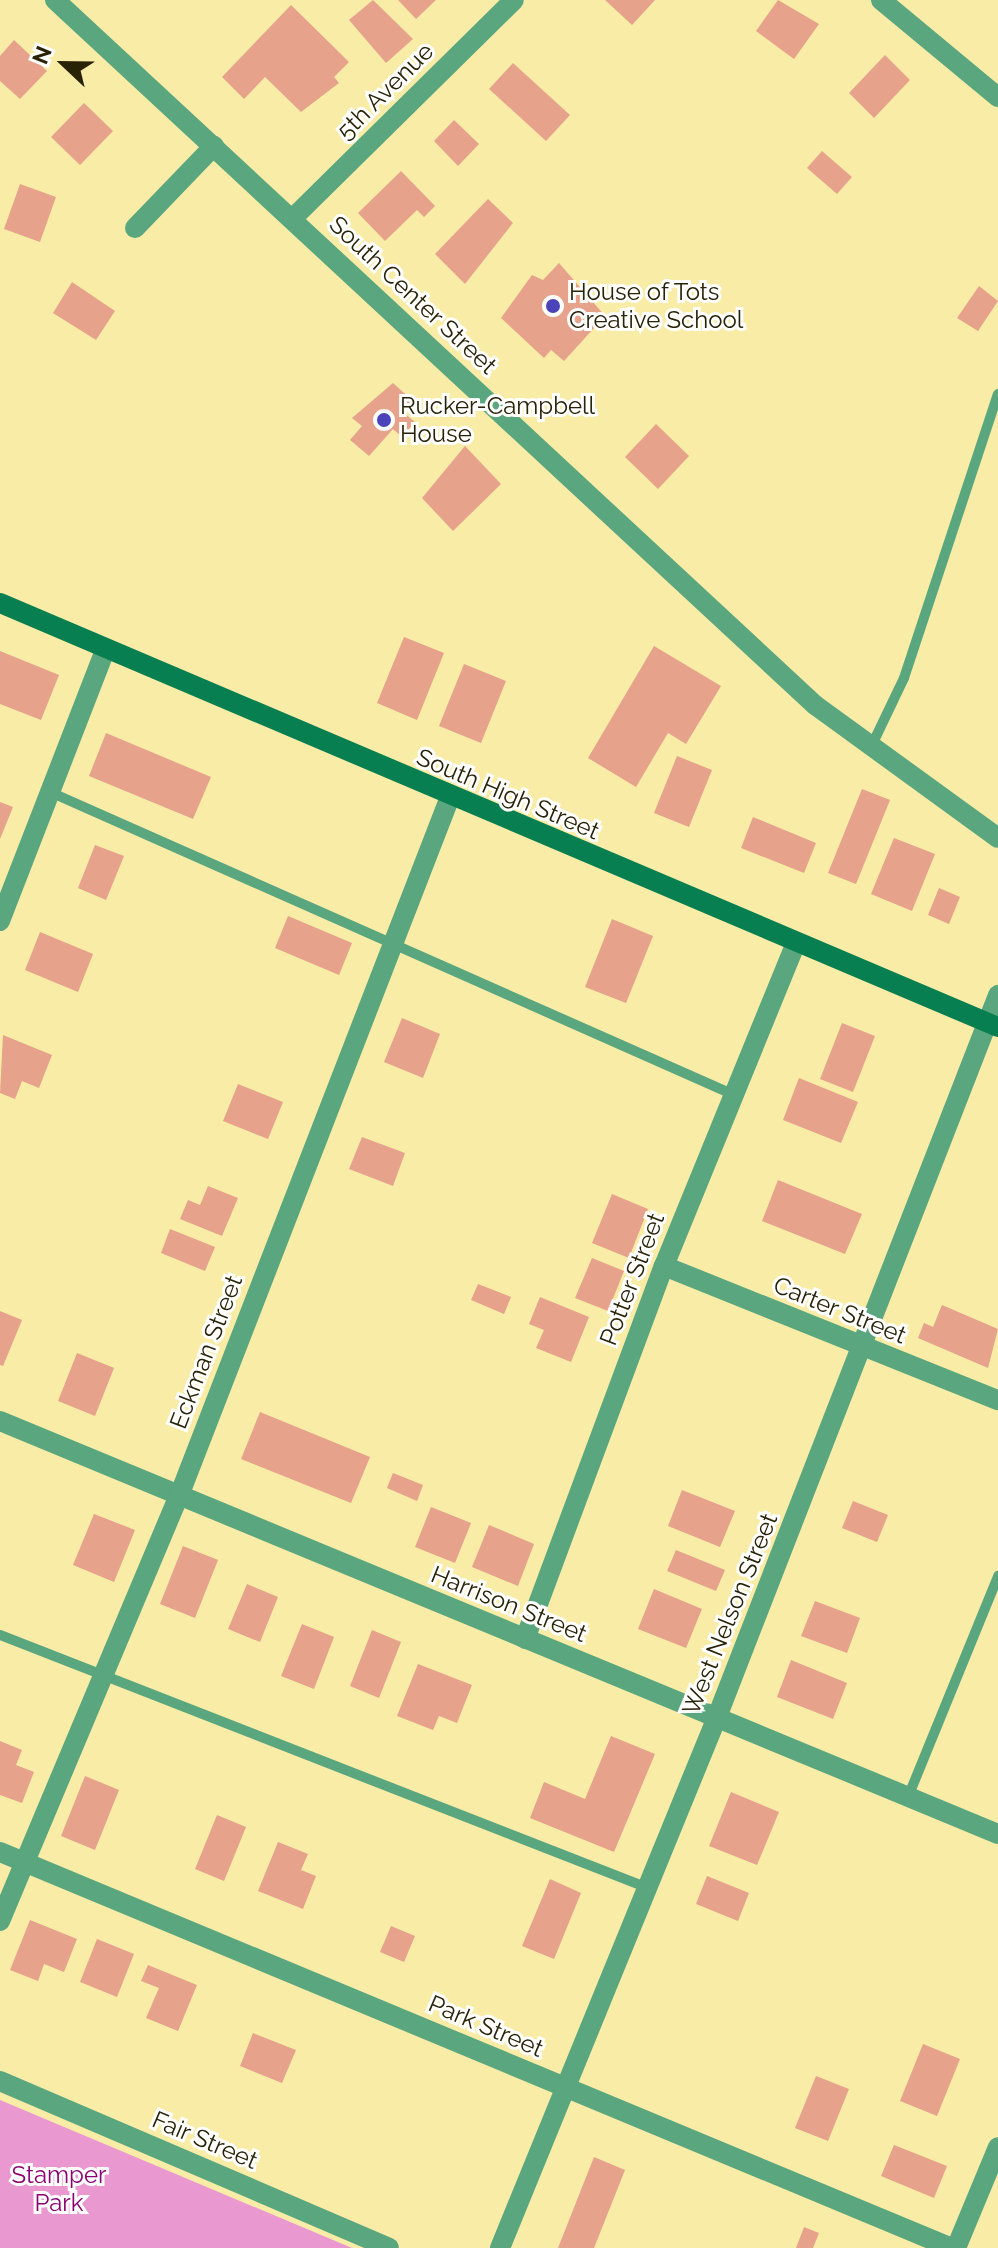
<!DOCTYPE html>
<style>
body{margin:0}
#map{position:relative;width:998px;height:2248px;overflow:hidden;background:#f9eca7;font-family:Raleway,sans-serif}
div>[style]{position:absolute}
.green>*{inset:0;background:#ea98d0}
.building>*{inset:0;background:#e6a28b}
.service>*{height:10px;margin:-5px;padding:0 5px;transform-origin:5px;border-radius:5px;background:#5aa67e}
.minor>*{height:20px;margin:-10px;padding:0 10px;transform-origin:10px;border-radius:10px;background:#5aa67e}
.secondary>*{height:20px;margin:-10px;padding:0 10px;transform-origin:10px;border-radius:10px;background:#087f51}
.dots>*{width:22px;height:22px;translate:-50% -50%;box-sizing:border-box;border:4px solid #fff;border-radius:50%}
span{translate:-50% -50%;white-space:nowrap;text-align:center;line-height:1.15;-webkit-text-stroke:6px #fff;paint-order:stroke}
.street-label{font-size:24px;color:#282307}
.poi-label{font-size:24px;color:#282307}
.left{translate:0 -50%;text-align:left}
.park-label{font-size:24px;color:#8a0070}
.north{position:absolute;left:24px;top:24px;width:80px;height:80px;-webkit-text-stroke:6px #fff;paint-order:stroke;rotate:292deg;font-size:22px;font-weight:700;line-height:32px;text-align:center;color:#282307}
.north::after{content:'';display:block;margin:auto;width:28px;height:36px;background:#282307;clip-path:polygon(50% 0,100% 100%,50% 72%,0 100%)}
</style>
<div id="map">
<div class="green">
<div style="clip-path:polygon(0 2100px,352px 2248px,0 2248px)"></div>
</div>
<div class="building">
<div style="clip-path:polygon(373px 0,413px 39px,386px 63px,349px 20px)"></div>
<div style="clip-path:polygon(398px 0,436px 0,416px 19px)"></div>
<div style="clip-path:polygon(605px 0,655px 0,632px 25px)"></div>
<div style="clip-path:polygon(778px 0,819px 24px,794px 59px,756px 31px)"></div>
<div style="clip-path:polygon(291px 5px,349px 62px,334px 77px,339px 83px,301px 112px,265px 77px,244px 99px,222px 77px)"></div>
<div style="clip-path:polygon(14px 40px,47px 71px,20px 99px,0 81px,0 56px)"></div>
<div style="clip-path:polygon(885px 55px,910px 80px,874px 118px,849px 93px)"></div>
<div style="clip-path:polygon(513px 63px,570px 115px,546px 141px,489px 89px)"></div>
<div style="clip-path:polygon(84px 103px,113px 131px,80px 165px,51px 137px)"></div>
<div style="clip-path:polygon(454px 120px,479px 144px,458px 166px,434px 141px)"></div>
<div style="clip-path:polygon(822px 151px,852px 177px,837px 194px,807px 168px)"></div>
<div style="clip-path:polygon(401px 171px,435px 206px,424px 217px,417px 210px,385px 241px,358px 213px)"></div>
<div style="clip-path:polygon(20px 184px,56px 197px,40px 242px,4px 229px)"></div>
<div style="clip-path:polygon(488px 199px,513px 223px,465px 284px,435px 254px)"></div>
<div style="clip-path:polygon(559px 263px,605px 316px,564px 361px,551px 350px,544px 358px,501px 318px,532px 275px,543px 280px)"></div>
<div style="clip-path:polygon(72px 282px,115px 311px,96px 340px,53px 313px)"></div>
<div style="clip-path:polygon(979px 286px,998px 301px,978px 331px,957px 318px)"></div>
<div style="clip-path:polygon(393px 383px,413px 401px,403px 412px,415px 422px,402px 437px,393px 429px,369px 456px,350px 440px,362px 426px,352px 418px)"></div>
<div style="clip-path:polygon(656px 424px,689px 456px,658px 489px,625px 457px)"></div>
<div style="clip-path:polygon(465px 446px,501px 484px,453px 531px,422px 498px)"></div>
<div style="clip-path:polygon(404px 637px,444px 653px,417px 720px,377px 703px)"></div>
<div style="clip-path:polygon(654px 646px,721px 686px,686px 744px,668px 733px,636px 787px,588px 758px)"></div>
<div style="clip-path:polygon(0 651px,59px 675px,41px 720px,0 704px)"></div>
<div style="clip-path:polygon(464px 664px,506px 681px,481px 743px,439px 726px)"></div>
<div style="clip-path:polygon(106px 733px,211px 777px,193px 819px,89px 776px)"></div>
<div style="clip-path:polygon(677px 756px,712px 770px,689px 827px,654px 813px)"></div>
<div style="clip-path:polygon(862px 789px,890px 800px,856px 884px,828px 873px)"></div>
<div style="clip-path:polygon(0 802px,13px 807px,0 839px)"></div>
<div style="clip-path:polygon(753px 817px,816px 843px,804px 873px,741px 848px)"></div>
<div style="clip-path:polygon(894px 838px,935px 854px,912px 911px,871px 894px)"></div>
<div style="clip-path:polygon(95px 845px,124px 856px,106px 900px,78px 888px)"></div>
<div style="clip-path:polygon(939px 888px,960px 897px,949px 924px,928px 915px)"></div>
<div style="clip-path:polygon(288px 916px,352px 943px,339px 975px,275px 948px)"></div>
<div style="clip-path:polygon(612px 919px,653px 936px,626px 1003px,585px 987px)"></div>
<div style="clip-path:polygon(40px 932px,93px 954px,78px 992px,25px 970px)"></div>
<div style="clip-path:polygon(402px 1018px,440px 1034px,423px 1078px,384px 1062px)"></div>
<div style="clip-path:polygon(842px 1023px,875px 1036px,853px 1092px,820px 1079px)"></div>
<div style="clip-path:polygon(3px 1035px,52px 1055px,39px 1088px,22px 1081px,15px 1099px,0 1093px)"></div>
<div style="clip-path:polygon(799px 1078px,858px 1102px,841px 1143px,783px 1120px)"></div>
<div style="clip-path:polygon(238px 1084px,283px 1102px,268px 1139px,223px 1121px)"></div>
<div style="clip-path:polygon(362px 1137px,405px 1153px,393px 1186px,349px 1169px)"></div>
<div style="clip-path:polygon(778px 1180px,862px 1214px,845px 1254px,762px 1221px)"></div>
<div style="clip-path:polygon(208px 1186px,238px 1198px,222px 1236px,180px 1219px,188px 1200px,200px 1205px)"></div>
<div style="clip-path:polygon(612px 1194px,648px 1209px,629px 1258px,592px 1243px)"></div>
<div style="clip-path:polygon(170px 1229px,215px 1247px,205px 1271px,161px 1253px)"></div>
<div style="clip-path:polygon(592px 1258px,624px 1271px,608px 1311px,575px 1298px)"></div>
<div style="clip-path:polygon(478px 1284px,511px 1297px,504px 1314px,471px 1300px)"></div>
<div style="clip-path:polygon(540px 1297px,589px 1317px,571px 1362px,536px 1348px,544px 1330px,529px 1324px)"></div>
<div style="clip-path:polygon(942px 1305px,998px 1329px,988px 1368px,918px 1338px,924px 1323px,933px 1327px)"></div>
<div style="clip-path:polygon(0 1311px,22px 1320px,3px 1366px,0 1365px)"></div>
<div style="clip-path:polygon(77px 1353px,114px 1368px,95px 1416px,58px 1401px)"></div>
<div style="clip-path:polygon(260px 1412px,370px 1457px,351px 1503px,241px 1459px)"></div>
<div style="clip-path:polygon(393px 1473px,423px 1485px,417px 1501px,387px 1488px)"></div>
<div style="clip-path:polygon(682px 1490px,735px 1511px,720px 1547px,668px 1526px)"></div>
<div style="clip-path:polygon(853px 1501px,888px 1515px,877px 1542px,842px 1528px)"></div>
<div style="clip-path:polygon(431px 1507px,471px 1523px,455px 1563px,415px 1547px)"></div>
<div style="clip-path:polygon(94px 1514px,135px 1530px,114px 1582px,73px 1565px)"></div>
<div style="clip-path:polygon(489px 1525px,534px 1544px,518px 1586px,472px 1567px)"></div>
<div style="clip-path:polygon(183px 1546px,218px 1560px,195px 1618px,160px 1604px)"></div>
<div style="clip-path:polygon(676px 1550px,725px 1570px,716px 1591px,667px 1571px)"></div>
<div style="clip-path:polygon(247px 1584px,278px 1597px,260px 1642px,228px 1629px)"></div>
<div style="clip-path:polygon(654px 1589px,702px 1609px,686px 1648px,638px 1629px)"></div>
<div style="clip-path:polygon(815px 1601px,860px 1618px,847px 1653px,801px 1636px)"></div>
<div style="clip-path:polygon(302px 1624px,334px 1637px,314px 1689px,281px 1676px)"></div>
<div style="clip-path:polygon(372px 1630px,401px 1642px,379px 1698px,350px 1686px)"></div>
<div style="clip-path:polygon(791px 1660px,847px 1683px,833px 1719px,777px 1697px)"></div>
<div style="clip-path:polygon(418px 1664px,472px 1685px,457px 1723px,439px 1716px,433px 1730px,397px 1716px)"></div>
<div style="clip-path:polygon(611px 1736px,655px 1754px,614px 1852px,530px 1818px,544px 1782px,585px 1799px)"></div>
<div style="clip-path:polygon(0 1741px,22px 1750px,16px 1765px,34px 1772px,22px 1803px,0 1795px)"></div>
<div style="clip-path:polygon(85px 1776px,119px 1790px,95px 1850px,61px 1836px)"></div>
<div style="clip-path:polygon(731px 1792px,779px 1812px,757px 1865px,709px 1846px)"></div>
<div style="clip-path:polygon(217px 1815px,246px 1827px,224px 1881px,195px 1869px)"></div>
<div style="clip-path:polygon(278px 1842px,308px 1854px,301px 1870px,316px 1876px,303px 1909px,258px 1891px)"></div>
<div style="clip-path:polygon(707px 1876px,749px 1893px,738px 1921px,696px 1904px)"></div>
<div style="clip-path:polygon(550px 1879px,581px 1893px,554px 1959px,522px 1946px)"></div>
<div style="clip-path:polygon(30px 1920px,77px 1939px,64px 1972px,44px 1964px,38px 1981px,10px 1970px)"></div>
<div style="clip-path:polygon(391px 1926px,415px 1936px,404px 1962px,380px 1952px)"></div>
<div style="clip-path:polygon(97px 1939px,134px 1954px,117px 1997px,80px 1982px)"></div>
<div style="clip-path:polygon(148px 1965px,197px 1985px,178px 2031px,146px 2018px,159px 1988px,141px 1981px)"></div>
<div style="clip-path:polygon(253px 2033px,296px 2050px,282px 2083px,240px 2066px)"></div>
<div style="clip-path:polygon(923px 2044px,960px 2059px,937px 2116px,900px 2101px)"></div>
<div style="clip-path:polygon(816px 2076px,849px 2089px,828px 2141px,795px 2128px)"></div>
<div style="clip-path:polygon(894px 2145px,947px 2166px,934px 2198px,881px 2176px)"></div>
<div style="clip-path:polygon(594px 2157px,625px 2170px,594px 2248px,558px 2248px)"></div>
<div style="clip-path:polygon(804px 2227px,819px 2233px,813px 2248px,796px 2248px)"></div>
</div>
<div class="service">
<div style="left:871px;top:747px;width:76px;rotate:-64.4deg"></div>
<div style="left:904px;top:678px;width:299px;rotate:-71.7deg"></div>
<div style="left:50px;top:792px;width:748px;rotate:23.89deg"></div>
<div style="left:0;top:1635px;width:696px;rotate:21.33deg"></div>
<div style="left:908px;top:1797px;width:239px;rotate:-67.8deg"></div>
</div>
<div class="minor">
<div style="left:55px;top:0;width:1037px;rotate:42.85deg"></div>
<div style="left:815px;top:705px;width:226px;rotate:36deg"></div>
<div style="left:881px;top:0;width:152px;rotate:39.7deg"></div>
<div style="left:293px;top:218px;width:310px;rotate:-44.6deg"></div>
<div style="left:135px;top:228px;width:114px;rotate:-46.1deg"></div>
<div style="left:0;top:921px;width:291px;rotate:-68.8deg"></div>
<div style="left:664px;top:1266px;width:360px;rotate:21.9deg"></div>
<div style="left:0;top:1421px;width:1080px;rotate:22.48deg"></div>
<div style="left:525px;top:1639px;width:398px;rotate:-69.6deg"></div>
<div style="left:664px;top:1266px;width:350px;rotate:-67.8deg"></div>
<div style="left:0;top:1852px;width:1031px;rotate:22.59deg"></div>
<div style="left:0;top:1921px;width:461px;rotate:-67.2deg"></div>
<div style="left:179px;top:1496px;width:750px;rotate:-68.81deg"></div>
<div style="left:0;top:2081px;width:423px;rotate:23.2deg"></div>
<div style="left:500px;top:2248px;width:574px;rotate:-67.77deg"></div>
<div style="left:717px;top:1717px;width:775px;rotate:-68.73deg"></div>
<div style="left:956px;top:2248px;width:109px;rotate:-67.4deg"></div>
</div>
<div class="secondary">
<div style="left:0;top:603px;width:1084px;rotate:23.02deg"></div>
</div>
<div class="dots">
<div style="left:553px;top:306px;background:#4a43ba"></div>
<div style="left:384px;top:420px;background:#4a43ba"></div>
</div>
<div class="street-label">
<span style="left:385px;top:91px;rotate:-45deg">5th Avenue</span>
<span style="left:413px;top:295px;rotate:43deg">South Center Street</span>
<span style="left:508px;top:794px;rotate:23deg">South High Street</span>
<span style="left:632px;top:1279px;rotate:-69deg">Potter Street</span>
<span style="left:840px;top:1310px;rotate:22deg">Carter Street</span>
<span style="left:206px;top:1352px;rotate:-69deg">Eckman Street</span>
<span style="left:509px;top:1604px;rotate:22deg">Harrison Street</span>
<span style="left:730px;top:1614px;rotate:-68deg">West Nelson Street</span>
<span style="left:486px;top:2026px;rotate:23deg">Park Street</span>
<span style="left:205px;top:2140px;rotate:23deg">Fair Street</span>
</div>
<div class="poi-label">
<span class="left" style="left:569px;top:306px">House of Tots<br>Creative School</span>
<span class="left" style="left:400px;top:420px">Rucker-Campbell<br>House</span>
</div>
<div class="park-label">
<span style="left:59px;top:2189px">Stamper<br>Park</span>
</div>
<div class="north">N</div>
</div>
